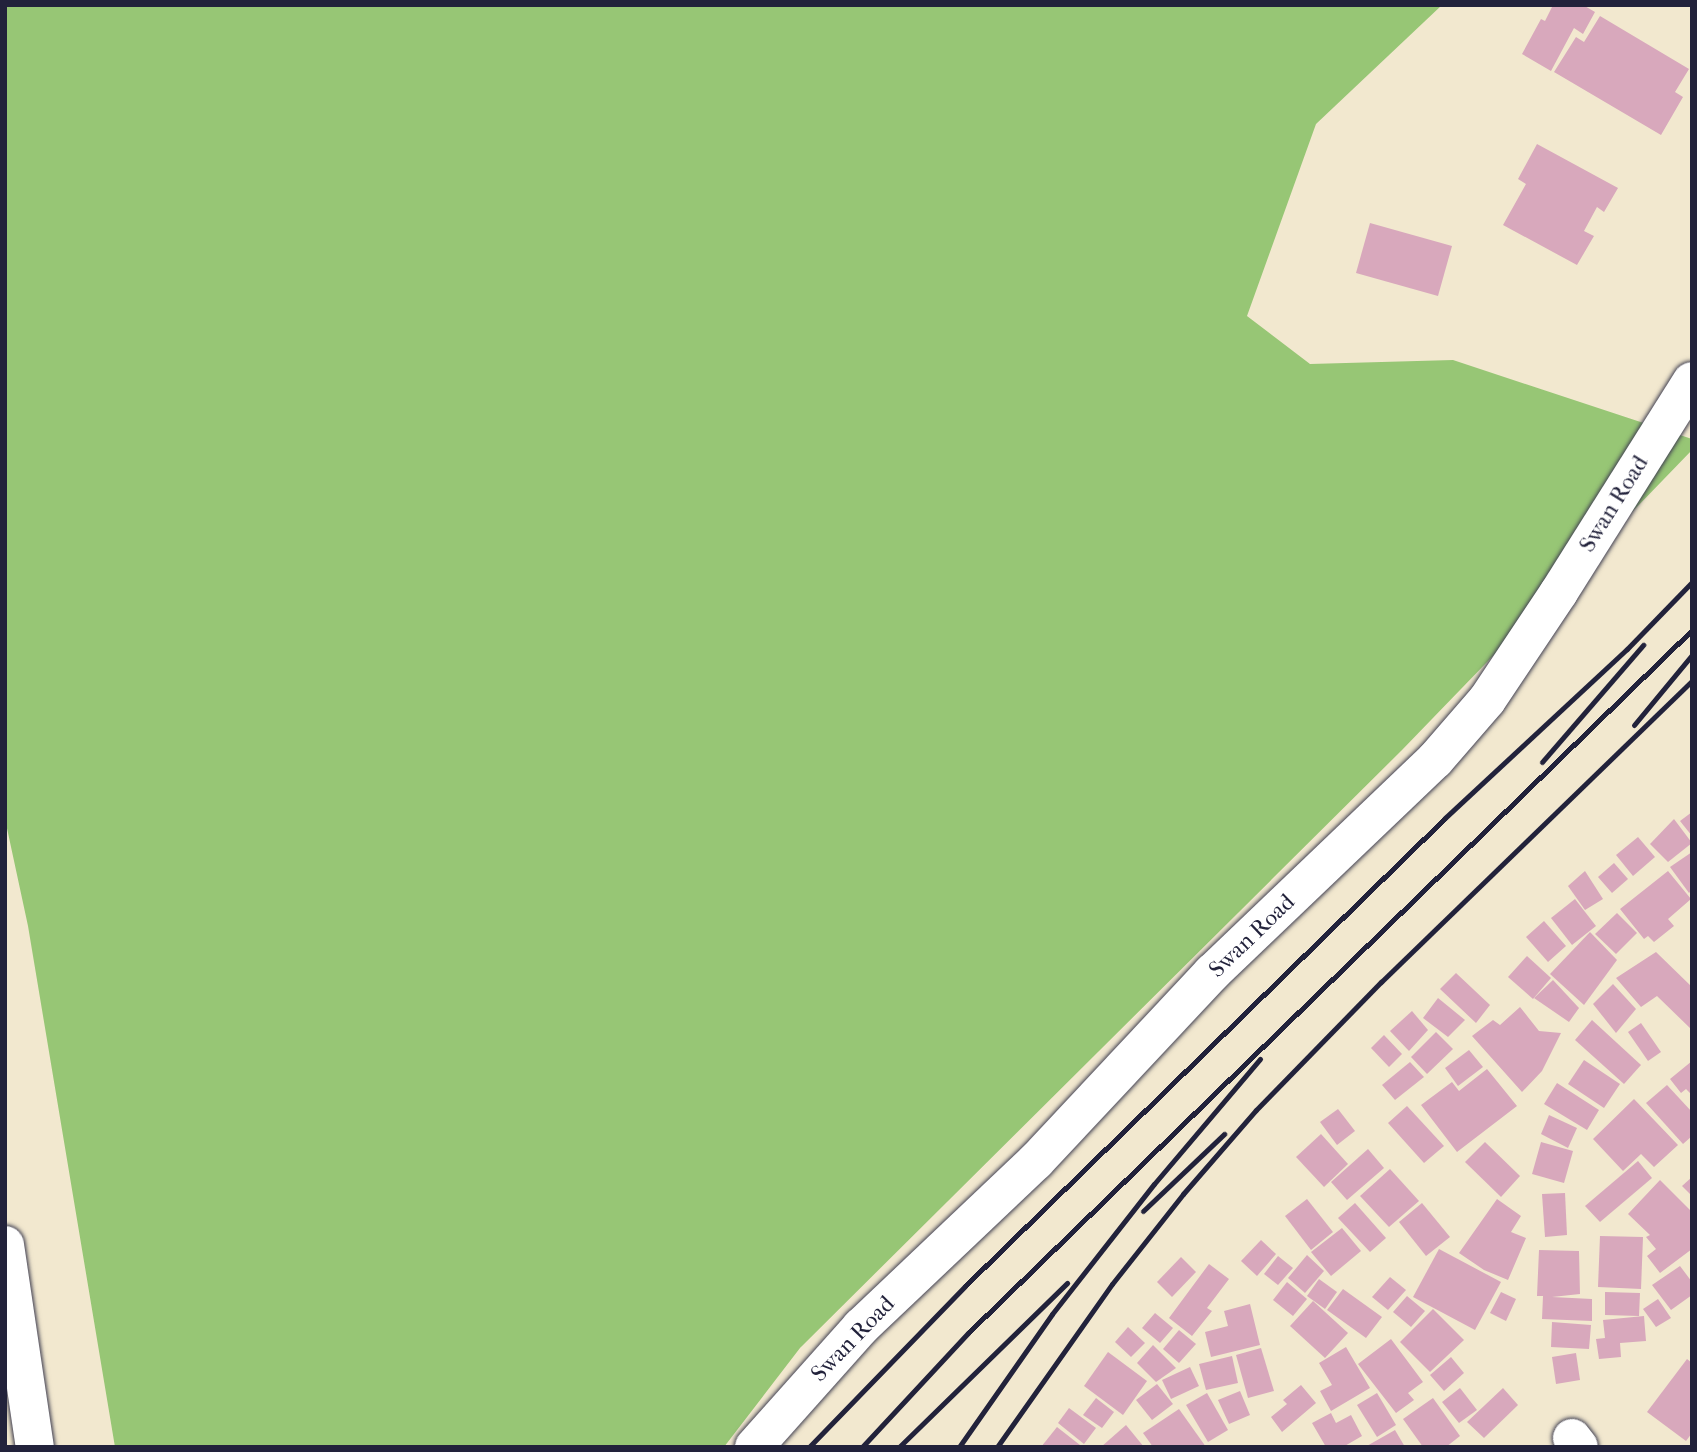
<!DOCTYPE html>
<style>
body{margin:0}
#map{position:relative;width:1697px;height:1452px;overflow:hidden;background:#f2e8cf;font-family:"IM FELL French Canon",serif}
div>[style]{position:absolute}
.green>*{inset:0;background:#97c675}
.building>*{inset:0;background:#d8a8bc}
.roads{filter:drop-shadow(0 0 2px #414051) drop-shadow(0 0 2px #414051)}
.minor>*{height:38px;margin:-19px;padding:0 19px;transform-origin:19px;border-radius:19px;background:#fff}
.rail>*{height:5px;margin:-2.5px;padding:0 2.5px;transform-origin:2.5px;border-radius:2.5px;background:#22223b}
span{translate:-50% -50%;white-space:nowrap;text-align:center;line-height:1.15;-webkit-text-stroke:5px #fff;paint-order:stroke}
.street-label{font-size:23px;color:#22223b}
.frame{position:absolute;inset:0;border:7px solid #22223b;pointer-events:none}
</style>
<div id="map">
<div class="green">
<div style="clip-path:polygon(5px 5px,1442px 5px,1316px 124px,1247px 316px,1310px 364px,1453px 360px,1692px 439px,1692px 450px,1402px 750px,800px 1348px,724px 1447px,115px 1447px,28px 926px,5px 819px)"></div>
</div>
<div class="building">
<div style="clip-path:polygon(1553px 5px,1583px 5px,1595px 12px,1583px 34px,1574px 28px,1551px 71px,1522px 54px,1541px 19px,1545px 21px)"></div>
<div style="clip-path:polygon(1600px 16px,1689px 69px,1675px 92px,1683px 97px,1661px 135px,1554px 72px,1576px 37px,1584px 42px)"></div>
<div style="clip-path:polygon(1537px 144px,1618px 188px,1604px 212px,1597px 207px,1584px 231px,1594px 236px,1577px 265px,1503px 225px,1526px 184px,1518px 179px)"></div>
<div style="clip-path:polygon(1370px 223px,1452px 246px,1438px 296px,1356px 273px)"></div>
<div style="clip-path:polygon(1692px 812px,1692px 836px,1680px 821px)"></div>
<div style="clip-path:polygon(1674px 819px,1692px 843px,1668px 862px,1650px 844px)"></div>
<div style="clip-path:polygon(1638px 837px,1655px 857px,1633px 876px,1616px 855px)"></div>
<div style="clip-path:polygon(1692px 852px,1692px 890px,1689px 893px,1670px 867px)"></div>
<div style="clip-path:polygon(1614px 863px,1628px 879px,1612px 893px,1598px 877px)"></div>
<div style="clip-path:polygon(1585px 871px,1603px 899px,1585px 910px,1568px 886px)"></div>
<div style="clip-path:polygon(1668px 871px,1691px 899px,1668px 919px,1674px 926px,1654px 942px,1648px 936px,1644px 939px,1620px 909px)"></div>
<div style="clip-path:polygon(1575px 899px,1596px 926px,1572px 945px,1551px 918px)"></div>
<div style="clip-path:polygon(1617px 913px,1637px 933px,1616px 954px,1595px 934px)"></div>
<div style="clip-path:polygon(1544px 921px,1566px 946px,1548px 962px,1526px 937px)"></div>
<div style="clip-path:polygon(1590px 932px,1617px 960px,1584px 1005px,1550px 974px)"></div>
<div style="clip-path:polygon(1656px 952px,1692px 987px,1692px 1030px,1657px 996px,1641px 1007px,1616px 978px)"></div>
<div style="clip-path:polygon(1527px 956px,1551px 978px,1533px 999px,1508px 977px)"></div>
<div style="clip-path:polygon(1456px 973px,1490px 1005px,1476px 1023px,1440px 989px)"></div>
<div style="clip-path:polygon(1553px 980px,1579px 1008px,1569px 1022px,1534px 998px)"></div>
<div style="clip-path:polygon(1613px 984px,1636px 1009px,1616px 1033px,1593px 1004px)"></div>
<div style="clip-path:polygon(1438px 998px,1465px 1020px,1448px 1037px,1423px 1018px)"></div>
<div style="clip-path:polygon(1520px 1007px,1539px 1031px,1561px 1033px,1542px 1071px,1522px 1092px,1472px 1036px,1493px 1020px,1500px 1025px)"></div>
<div style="clip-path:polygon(1412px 1011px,1428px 1030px,1409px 1051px,1390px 1031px)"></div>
<div style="clip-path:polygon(1592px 1020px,1641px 1065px,1624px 1084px,1575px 1040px)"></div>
<div style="clip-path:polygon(1641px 1023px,1661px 1052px,1648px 1061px,1628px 1032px)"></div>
<div style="clip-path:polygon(1436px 1032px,1453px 1049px,1427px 1074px,1411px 1057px)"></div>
<div style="clip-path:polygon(1384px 1035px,1402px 1054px,1389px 1067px,1371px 1048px)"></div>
<div style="clip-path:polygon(1469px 1050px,1483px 1067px,1458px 1086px,1445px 1068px)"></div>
<div style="clip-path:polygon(1584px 1060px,1620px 1084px,1604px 1108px,1568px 1084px)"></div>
<div style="clip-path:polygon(1692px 1061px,1692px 1095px,1686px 1089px,1681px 1093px,1670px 1079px)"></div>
<div style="clip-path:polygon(1410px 1062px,1424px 1077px,1395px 1100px,1382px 1085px)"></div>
<div style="clip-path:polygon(1487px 1069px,1517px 1106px,1457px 1152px,1421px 1105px,1452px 1082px,1459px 1091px)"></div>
<div style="clip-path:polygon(1557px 1083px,1599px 1110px,1587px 1130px,1544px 1104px)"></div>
<div style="clip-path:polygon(1667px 1085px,1692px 1112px,1692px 1136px,1683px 1144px,1646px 1103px)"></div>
<div style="clip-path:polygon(1634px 1099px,1678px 1145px,1654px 1167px,1641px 1154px,1623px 1171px,1593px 1139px)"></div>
<div style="clip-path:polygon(1407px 1106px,1444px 1146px,1424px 1163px,1388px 1123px)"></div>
<div style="clip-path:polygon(1338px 1109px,1355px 1131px,1337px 1145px,1320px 1122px)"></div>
<div style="clip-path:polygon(1549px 1115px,1577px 1128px,1568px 1148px,1541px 1134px)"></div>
<div style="clip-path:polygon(1321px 1134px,1348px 1164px,1324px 1187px,1296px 1157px)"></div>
<div style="clip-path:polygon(1485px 1142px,1520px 1176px,1501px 1197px,1465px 1162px)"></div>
<div style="clip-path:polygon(1541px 1142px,1573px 1151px,1564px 1183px,1532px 1174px)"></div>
<div style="clip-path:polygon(1368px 1149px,1384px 1168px,1347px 1200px,1331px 1182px)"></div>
<div style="clip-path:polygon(1638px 1161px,1652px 1178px,1600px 1222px,1585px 1206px)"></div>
<div style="clip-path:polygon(1390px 1169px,1419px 1201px,1389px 1227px,1360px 1196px)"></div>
<div style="clip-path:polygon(1692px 1177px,1692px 1196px,1682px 1186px)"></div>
<div style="clip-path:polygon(1660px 1180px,1692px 1212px,1692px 1249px,1660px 1273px,1647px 1256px,1656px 1249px,1646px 1237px,1650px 1235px,1628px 1214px)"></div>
<div style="clip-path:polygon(1565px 1193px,1567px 1235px,1545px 1237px,1542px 1194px)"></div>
<div style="clip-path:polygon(1307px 1199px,1333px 1232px,1311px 1250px,1285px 1216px)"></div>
<div style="clip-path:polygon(1497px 1199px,1521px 1216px,1511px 1232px,1526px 1238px,1508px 1280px,1484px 1270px,1459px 1253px)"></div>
<div style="clip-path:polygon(1355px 1203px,1386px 1238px,1370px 1252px,1338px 1218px)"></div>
<div style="clip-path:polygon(1422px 1203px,1450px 1237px,1426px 1256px,1399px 1222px)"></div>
<div style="clip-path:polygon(1342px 1228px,1361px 1251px,1331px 1276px,1311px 1252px)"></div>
<div style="clip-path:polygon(1600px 1236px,1643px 1237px,1641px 1289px,1598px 1287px)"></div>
<div style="clip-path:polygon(1261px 1240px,1276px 1254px,1257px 1276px,1241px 1261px)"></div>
<div style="clip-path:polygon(1439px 1249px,1501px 1282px,1475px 1330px,1413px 1297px)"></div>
<div style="clip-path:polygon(1539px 1250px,1579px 1251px,1580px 1294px,1552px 1297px,1592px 1299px,1592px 1321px,1542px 1319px,1543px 1296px,1537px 1296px)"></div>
<div style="clip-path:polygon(1307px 1255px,1324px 1271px,1305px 1293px,1288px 1278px)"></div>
<div style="clip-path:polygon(1278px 1256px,1293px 1268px,1278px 1285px,1264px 1274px)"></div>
<div style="clip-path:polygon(1181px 1257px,1196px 1272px,1172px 1297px,1157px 1282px)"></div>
<div style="clip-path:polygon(1209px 1264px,1229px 1279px,1207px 1308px,1212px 1311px,1192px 1336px,1169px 1318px)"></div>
<div style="clip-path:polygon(1680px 1266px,1692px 1282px,1692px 1295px,1671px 1310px,1652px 1285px)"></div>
<div style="clip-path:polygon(1390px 1277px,1406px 1290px,1388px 1310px,1372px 1297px)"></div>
<div style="clip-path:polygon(1319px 1279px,1337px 1292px,1325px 1309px,1307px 1296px)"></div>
<div style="clip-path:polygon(1287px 1282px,1307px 1299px,1293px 1316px,1273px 1300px)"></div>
<div style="clip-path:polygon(1343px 1289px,1382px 1317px,1366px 1338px,1327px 1310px)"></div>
<div style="clip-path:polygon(1501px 1292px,1516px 1299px,1506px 1321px,1490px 1313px)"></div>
<div style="clip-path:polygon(1605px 1292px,1640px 1293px,1639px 1316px,1605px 1315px)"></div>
<div style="clip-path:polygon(1407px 1296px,1425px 1311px,1411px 1327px,1393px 1312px)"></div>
<div style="clip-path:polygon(1658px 1299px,1671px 1318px,1656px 1327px,1643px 1309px)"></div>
<div style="clip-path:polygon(1313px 1301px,1348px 1333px,1325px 1358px,1290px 1326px)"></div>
<div style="clip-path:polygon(1250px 1304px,1260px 1345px,1211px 1357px,1205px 1332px,1228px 1326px,1224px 1311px)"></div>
<div style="clip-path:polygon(1433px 1309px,1464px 1340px,1430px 1372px,1400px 1342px)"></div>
<div style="clip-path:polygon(1155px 1313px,1173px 1328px,1160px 1343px,1142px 1328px)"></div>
<div style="clip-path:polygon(1644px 1316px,1646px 1341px,1620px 1343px,1621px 1357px,1599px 1359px,1596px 1339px,1605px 1338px,1603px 1320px)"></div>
<div style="clip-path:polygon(1552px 1322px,1591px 1325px,1589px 1349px,1551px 1347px)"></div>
<div style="clip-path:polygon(1128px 1327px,1145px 1343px,1131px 1357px,1115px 1342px)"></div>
<div style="clip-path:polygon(1179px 1330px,1196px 1344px,1179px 1363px,1163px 1349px)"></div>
<div style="clip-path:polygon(1391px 1339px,1423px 1382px,1408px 1393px,1414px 1400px,1396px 1413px,1358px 1364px)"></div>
<div style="clip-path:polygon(1153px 1345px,1176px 1368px,1156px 1382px,1137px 1363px)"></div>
<div style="clip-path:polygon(1346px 1347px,1370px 1388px,1331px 1411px,1320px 1391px,1332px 1385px,1319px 1363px)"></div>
<div style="clip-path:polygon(1261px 1348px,1274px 1391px,1248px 1398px,1236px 1355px)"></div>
<div style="clip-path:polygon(1108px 1352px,1147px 1381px,1123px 1415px,1084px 1386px)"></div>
<div style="clip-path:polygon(1576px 1353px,1580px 1380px,1556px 1384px,1552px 1357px)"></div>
<div style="clip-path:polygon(1232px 1356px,1238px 1383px,1206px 1390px,1199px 1364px)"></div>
<div style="clip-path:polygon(1451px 1357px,1464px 1373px,1444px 1391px,1430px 1375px)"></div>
<div style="clip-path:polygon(1687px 1359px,1692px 1363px,1692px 1433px,1686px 1441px,1647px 1412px)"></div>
<div style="clip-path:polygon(1190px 1367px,1199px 1386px,1171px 1399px,1162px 1380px)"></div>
<div style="clip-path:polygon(1157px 1384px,1173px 1404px,1152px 1420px,1136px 1400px)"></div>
<div style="clip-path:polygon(1301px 1385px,1316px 1403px,1282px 1432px,1271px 1417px,1287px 1404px,1283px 1400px)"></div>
<div style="clip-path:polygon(1460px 1388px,1477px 1410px,1459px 1423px,1442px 1402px)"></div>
<div style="clip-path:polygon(1503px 1388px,1518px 1405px,1484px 1438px,1467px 1422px)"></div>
<div style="clip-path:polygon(1240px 1391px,1250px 1415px,1229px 1424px,1218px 1400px)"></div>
<div style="clip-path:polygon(1207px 1393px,1228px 1430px,1208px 1442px,1186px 1405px)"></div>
<div style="clip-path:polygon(1377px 1393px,1396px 1425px,1377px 1437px,1357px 1405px)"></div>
<div style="clip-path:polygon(1096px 1398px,1114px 1412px,1102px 1428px,1083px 1415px)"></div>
<div style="clip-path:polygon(1433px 1398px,1460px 1436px,1446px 1447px,1423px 1447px,1403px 1419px)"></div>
<div style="clip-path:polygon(1069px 1408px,1096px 1428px,1084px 1444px,1058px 1423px)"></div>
<div style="clip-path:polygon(1179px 1409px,1206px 1447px,1153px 1447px,1143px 1433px)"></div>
<div style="clip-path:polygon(1331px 1413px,1336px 1423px,1351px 1415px,1362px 1436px,1343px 1447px,1326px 1447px,1312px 1423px)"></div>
<div style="clip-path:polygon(1126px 1425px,1144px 1447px,1101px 1447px)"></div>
<div style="clip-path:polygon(1057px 1427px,1080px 1445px,1079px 1447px,1041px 1447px)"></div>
<div style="clip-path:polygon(1395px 1430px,1405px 1447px,1365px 1447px)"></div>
</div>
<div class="roads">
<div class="minor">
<div style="left:5px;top:1245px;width:204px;rotate:81.6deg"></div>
<div style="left:1572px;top:1438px;width:11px;rotate:52deg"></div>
<div style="left:754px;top:1447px;width:161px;rotate:-48.3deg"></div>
<div style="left:861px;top:1327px;width:241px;rotate:-43.5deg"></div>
<div style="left:1036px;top:1161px;width:258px;rotate:-46.9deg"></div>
<div style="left:1212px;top:973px;width:308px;rotate:-43.7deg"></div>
<div style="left:1435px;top:760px;width:79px;rotate:-49.1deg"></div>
<div style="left:1487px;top:700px;width:130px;rotate:-56.3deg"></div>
<div style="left:1559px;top:592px;width:249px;rotate:-57.8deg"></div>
</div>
</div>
<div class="rail">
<div style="left:1634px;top:725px;width:91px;rotate:-50.4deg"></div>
<div style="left:1542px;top:762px;width:155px;rotate:-49.2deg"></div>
<div style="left:1143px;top:1211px;width:112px;rotate:-43.5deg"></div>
<div style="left:809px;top:1447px;width:224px;rotate:-45.9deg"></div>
<div style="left:965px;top:1286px;width:670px;rotate:-44.27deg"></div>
<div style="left:1445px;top:818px;width:248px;rotate:-42.9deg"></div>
<div style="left:1627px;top:649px;width:93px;rotate:-45.9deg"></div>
<div style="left:862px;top:1447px;width:156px;rotate:-47.1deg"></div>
<div style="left:968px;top:1333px;width:1009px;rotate:-44.16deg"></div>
<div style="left:899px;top:1447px;width:235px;rotate:-44.3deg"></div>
<div style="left:959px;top:1447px;width:162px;rotate:-55deg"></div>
<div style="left:1052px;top:1314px;width:165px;rotate:-51.9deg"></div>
<div style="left:1154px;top:1184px;width:164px;rotate:-49.7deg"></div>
<div style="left:997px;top:1447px;width:199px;rotate:-54.8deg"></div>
<div style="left:1112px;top:1284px;width:115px;rotate:-51.7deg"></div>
<div style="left:1183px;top:1194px;width:111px;rotate:-49deg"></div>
<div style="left:1256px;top:1110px;width:179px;rotate:-45.7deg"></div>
<div style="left:1381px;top:982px;width:433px;rotate:-44.1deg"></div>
</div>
<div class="street-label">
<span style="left:1614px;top:504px;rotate:-58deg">Swan Road</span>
<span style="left:1252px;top:936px;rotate:-44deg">Swan Road</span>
<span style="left:853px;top:1339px;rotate:-46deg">Swan Road</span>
</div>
<div class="frame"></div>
</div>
